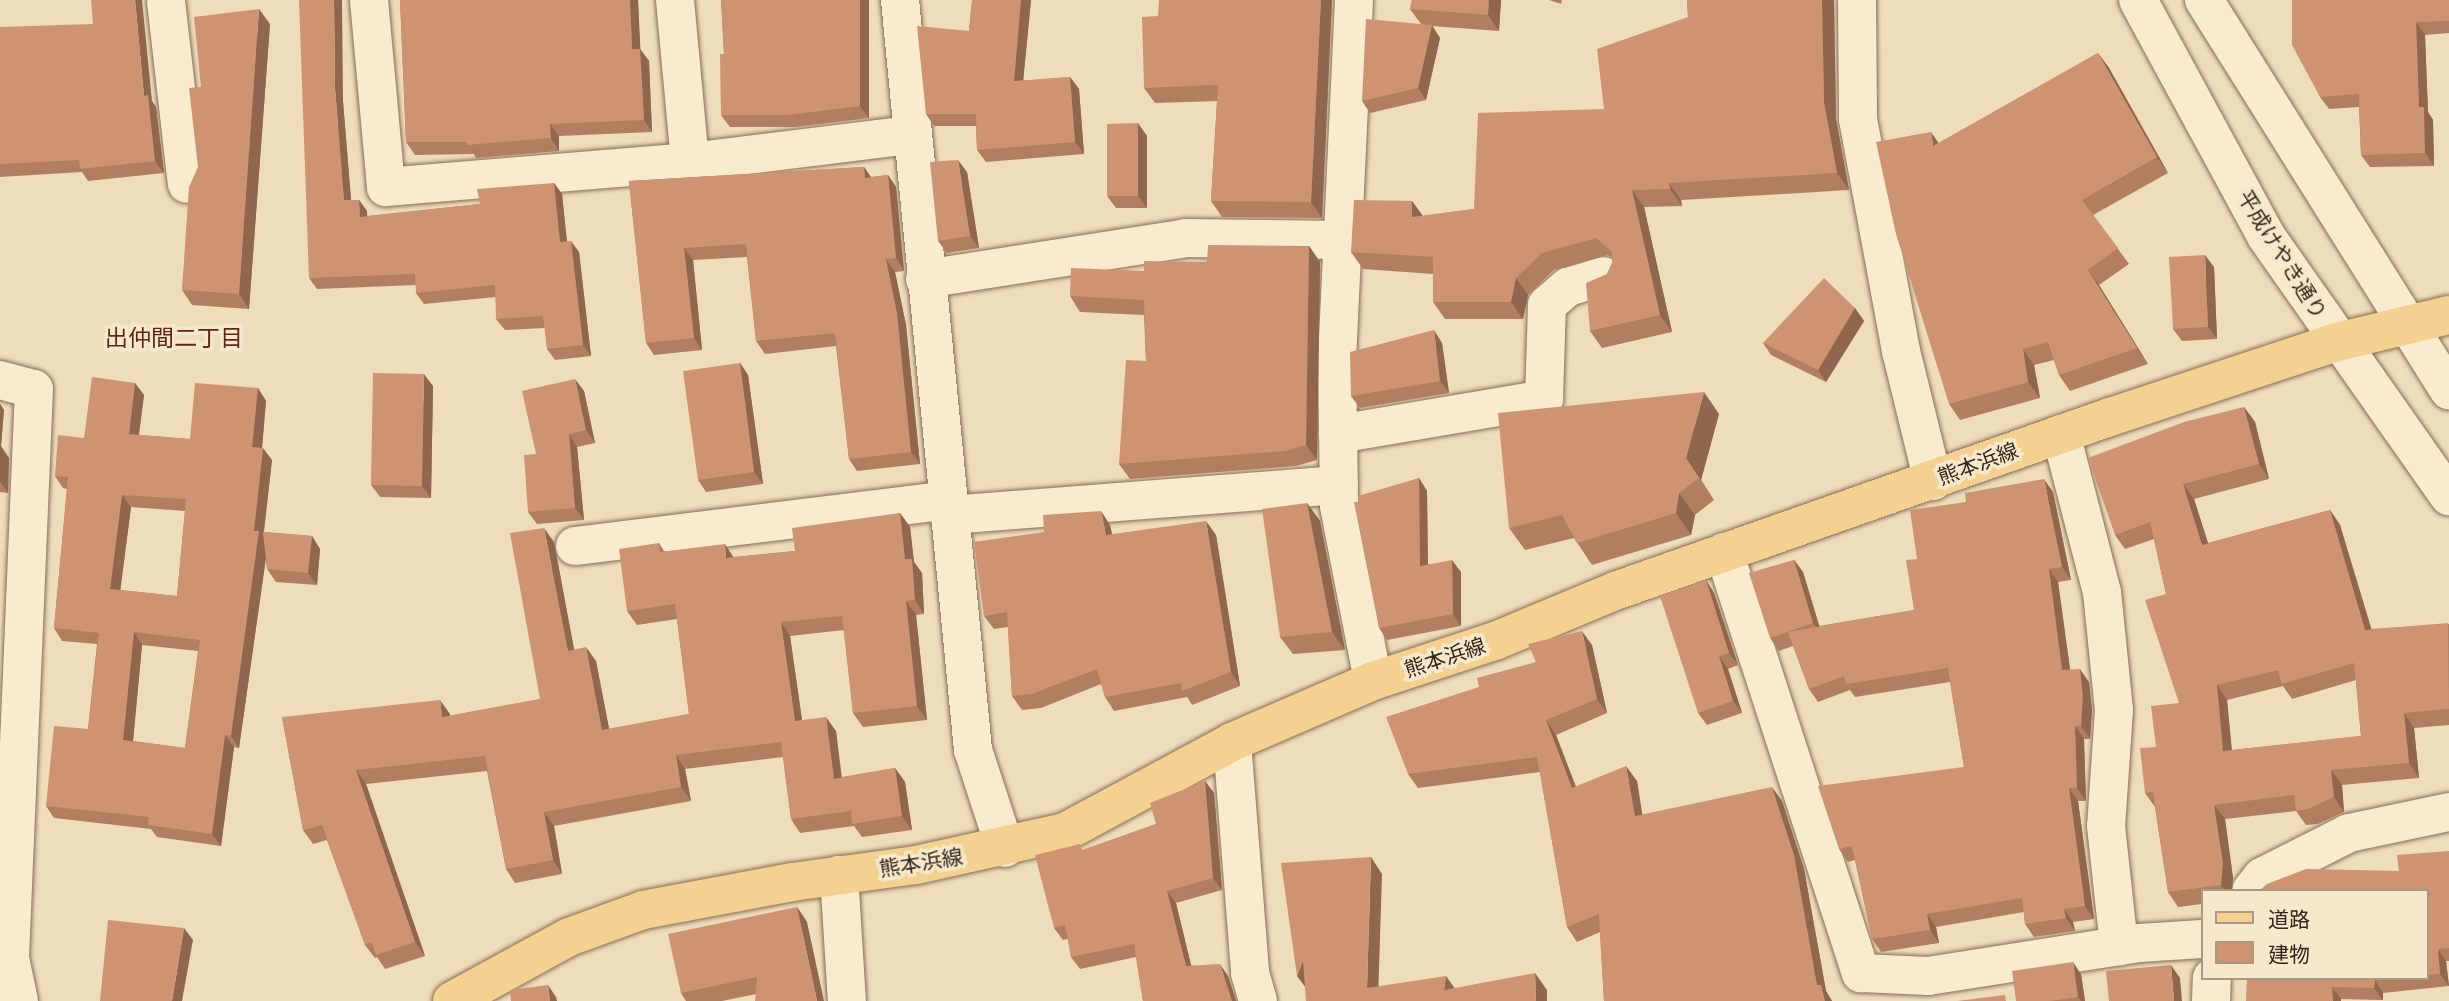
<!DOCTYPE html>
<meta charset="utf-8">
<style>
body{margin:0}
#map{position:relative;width:2449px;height:1001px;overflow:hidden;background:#edb;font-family:Merriweather,"Noto Sans JP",serif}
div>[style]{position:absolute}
.roads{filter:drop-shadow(0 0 2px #866d55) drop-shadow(0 0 2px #866d55)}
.minor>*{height:38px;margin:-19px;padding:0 19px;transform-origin:19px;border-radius:19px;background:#f9ebce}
.major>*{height:38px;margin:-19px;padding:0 19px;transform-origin:19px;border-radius:19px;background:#f4d190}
.wall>*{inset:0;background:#b17e60}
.shaded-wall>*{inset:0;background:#90674e}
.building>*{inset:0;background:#ce9370}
span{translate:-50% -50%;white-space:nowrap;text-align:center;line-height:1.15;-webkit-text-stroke:7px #f6e8cb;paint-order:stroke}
.street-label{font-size:21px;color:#34261a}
.neighbourhood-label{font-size:23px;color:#622519}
.legend{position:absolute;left:2201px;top:889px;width:228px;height:91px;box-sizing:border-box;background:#f6e8cb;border:2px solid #a89a84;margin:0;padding:9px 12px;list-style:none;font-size:21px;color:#34261a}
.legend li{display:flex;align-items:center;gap:14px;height:35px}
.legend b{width:35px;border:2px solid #a89a84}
</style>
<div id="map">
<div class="roads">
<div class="minor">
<div style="left:369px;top:0;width:188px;rotate:84.8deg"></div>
<div style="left:386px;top:187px;width:305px;rotate:-4.7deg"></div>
<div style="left:690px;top:162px;width:222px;rotate:-7deg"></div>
<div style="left:675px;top:0;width:163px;rotate:84.7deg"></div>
<div style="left:900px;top:0;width:754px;rotate:84.44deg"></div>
<div style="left:973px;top:750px;width:103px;rotate:71.9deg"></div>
<div style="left:1354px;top:0;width:357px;rotate:92.7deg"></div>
<div style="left:1337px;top:357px;width:149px;rotate:89.2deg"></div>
<div style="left:1339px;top:506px;width:178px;rotate:79deg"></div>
<div style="left:1857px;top:0;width:119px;rotate:89.5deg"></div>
<div style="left:1858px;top:119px;width:236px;rotate:79.5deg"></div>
<div style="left:1901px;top:351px;width:134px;rotate:76.2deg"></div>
<div style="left:2138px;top:0;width:268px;rotate:61.5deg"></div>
<div style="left:2266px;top:236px;width:318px;rotate:54.9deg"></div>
<div style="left:2204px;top:0;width:461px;rotate:57.9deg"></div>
<div style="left:166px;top:1px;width:184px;rotate:83.5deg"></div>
<div style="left:925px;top:279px;width:264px;rotate:-8.9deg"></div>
<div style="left:1186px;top:238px;width:157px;rotate:0.7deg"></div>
<div style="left:0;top:380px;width:35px;rotate:15deg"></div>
<div style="left:34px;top:389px;width:570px;rotate:92.42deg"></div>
<div style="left:10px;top:958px;width:44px;rotate:78.2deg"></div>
<div style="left:1338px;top:434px;width:209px;rotate:-9.6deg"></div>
<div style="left:1544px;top:399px;width:94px;rotate:-88.2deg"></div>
<div style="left:1547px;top:305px;width:28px;rotate:-41deg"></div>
<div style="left:1568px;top:287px;width:37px;rotate:-17deg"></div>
<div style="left:2061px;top:434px;width:163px;rotate:75.5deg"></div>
<div style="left:2102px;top:592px;width:119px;rotate:84.2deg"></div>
<div style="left:2114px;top:710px;width:116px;rotate:93.9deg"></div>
<div style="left:2106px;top:826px;width:121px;rotate:83.8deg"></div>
<div style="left:949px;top:515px;width:391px;rotate:-4.4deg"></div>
<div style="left:575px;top:546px;width:376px;rotate:-7deg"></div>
<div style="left:1724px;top:552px;width:443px;rotate:72deg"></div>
<div style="left:1861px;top:973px;width:67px;rotate:2.6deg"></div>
<div style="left:1928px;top:976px;width:214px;rotate:-8.9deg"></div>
<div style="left:2139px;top:943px;width:63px;rotate:-3.6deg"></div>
<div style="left:1232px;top:742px;width:232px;rotate:85.5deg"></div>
<div style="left:1250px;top:973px;width:29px;rotate:74deg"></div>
<div style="left:839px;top:875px;width:126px;rotate:86.4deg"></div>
<div style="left:2251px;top:891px;width:18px;rotate:-52deg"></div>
<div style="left:2262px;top:877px;width:97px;rotate:-26.8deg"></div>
<div style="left:2349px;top:833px;width:102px;rotate:-11.9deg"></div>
<div style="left:2211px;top:1001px;width:23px;rotate:-88deg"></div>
</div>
<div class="major">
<div style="left:452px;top:1001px;width:133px;rotate:-28.7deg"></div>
<div style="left:569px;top:937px;width:79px;rotate:-20deg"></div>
<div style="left:643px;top:910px;width:152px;rotate:-10.6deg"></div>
<div style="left:792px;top:882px;width:125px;rotate:-7.8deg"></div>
<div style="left:916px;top:865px;width:153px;rotate:-12.5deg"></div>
<div style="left:1065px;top:832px;width:190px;rotate:-28.3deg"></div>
<div style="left:1232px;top:742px;width:154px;rotate:-23.4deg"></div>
<div style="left:1373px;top:681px;width:128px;rotate:-18.2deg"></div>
<div style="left:1495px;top:641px;width:130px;rotate:-22.6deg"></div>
<div style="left:1615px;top:591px;width:525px;rotate:-19.37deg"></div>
<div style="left:2110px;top:417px;width:239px;rotate:-18.3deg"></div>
<div style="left:2337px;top:342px;width:115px;rotate:-13.6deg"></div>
</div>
</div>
<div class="wall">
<div style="clip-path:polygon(400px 0,638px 0,640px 49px,649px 61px,652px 132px,559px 136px,559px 151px,476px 158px,474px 154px,415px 155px,406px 142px)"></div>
<div style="clip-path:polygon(721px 0,869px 0,869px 118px,796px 127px,730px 127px,721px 115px,724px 54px)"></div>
<div style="clip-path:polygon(972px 0,1031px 0,1023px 81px,1070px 77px,1079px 89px,1084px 154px,986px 162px,977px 150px,976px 126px,934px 126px,926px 114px,969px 31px)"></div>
<div style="clip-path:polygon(1332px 0,1322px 218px,1222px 217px,1211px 201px,1217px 101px,1155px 103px,1144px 88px,1158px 16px)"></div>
<div style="clip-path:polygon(1412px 0,1501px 0,1499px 31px,1432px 26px,1440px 38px,1426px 100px,1370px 113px,1362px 101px,1421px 24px,1410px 9px)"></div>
<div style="clip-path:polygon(1549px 0,1562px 0,1561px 4px)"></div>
<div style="clip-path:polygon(1687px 0,1834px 0,1836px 119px,1849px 190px,1681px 200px,1682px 206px,1644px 207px,1672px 332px,1602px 348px,1590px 331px,1607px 274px,1612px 263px,1612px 258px,1608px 255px,1554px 270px,1528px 295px,1523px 319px,1445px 319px,1433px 302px,1433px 274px,1363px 269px,1351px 252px,1412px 201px,1423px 216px,1474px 209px,1604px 109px,1688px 17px)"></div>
<div style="clip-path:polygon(2292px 0,2449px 0,2449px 33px,2425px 35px,2428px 112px,2433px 120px,2434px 166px,2370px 167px,2361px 155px,2359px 107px,2329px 109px,2320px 97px)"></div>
<div style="clip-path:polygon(270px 24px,249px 309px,192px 305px,182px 290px,198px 167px,201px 87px)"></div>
<div style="clip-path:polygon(0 27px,152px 101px,156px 107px,164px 173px,88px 181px,82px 172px,0 177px)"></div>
<div style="clip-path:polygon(2098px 53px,2109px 68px,2168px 173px,2093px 215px,2129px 264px,2099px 285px,2148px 364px,2070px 391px,2059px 375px,2054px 360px,2034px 365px,2040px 398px,1960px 420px,1949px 404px,1939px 143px)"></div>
<div style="clip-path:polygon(343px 101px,351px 200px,359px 200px,367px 211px,367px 216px,480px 204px,554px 183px,562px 194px,567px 241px,579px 252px,591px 356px,555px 360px,547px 349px,545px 328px,505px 330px,496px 319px,496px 297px,424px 304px,416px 293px,416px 285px,317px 289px,309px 278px)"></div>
<div style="clip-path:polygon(1147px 136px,1147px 208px,1116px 208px,1107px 196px)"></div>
<div style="clip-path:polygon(864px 167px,871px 177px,888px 175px,896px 187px,904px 271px,895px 272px,906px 325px,920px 464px,857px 471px,849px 459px,836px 346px,765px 354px,756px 341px,747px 257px,693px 260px,702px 350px,654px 355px,646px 343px,629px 181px)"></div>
<div style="clip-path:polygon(967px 172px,979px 248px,947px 253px,938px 241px)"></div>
<div style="clip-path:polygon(1309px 246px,1320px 262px,1317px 460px,1296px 466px,1130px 479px,1119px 464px,1146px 361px,1144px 315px,1080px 312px,1070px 296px,1144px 271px)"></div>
<div style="clip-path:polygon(2214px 267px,2217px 339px,2182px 341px,2173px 329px)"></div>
<div style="clip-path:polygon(1855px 308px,1864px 321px,1826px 382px,1771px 355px,1763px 343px)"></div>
<div style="clip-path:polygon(1442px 343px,1449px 393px,1360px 408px,1351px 396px)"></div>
<div style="clip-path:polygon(740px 363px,748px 375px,763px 484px,706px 492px,698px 480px)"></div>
<div style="clip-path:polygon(evenodd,135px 383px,144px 395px,139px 435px,190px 439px,258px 388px,266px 401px,262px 448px,272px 460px,264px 532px,312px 536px,320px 549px,317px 585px,276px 582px,267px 569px,266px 556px,239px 748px,234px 747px,221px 846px,157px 837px,151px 829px,54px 818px,46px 806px,88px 729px,97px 644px,62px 641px,54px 628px,67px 489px,63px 488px,55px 476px,84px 438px,135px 383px,131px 507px,185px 511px,177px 596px,120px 590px,131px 507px,135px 383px,142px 645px,198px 651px,185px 748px,133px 741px,142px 645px)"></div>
<div style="clip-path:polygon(433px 386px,431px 498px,380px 497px,371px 485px)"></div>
<div style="clip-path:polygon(584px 391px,595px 443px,577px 447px,584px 520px,537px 524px,528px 512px,536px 454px)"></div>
<div style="clip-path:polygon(0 404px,4px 410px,1px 446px,9px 458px,8px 493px,0 492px)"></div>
<div style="clip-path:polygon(evenodd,2244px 407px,2255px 422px,2269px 479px,2194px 499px,2208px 543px,2330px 510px,2340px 525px,2371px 629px,2449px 624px,2449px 725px,2414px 728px,2419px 778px,2342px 785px,2344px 812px,2318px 824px,2306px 825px,2296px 811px,2225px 819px,2233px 878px,2232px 891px,2202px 891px,2202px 904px,2178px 907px,2168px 892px,2155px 807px,2145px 793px,2156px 747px,2179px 703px,2166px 594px,2154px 539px,2125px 549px,2115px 535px,2244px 407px,2356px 680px,2361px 736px,2232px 750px,2227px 700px,2283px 686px,2292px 699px,2356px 680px)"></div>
<div style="clip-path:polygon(1719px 414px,1701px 480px,1714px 500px,1695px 515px,1691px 535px,1592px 565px,1574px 538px,1525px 550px,1509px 528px)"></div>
<div style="clip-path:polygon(1419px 478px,1427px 491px,1428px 564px,1461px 572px,1461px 626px,1387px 640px,1379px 628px,1359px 502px)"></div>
<div style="clip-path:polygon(2053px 492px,2071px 580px,2058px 582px,2070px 670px,2089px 682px,2092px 710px,2090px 739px,2084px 739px,2086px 801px,2078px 801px,2094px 919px,2073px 922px,2075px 931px,2034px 937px,2025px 924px,2024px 912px,1936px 927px,1939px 943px,1881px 952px,1872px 939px,1855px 860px,1848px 862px,1839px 849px,1964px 767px,1950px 682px,1855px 697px,1850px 690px,1818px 702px,1809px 689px,1793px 646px,1779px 651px,1770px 638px,1794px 560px,1803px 572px,1819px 626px,1914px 610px)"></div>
<div style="clip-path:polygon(1307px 503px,1320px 521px,1345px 650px,1293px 654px,1280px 637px)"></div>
<div style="clip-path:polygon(900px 513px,910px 527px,914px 562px,922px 573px,924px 614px,916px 615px,927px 720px,863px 727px,853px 713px,844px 630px,790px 636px,802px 720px,836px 731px,842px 777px,895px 768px,905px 782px,912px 830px,862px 837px,854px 826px,800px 833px,791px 819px,783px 757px,685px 769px,691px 801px,554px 826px,562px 874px,515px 883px,506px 869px,487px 771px,366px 784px,425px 956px,385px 969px,377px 957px,375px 958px,365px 945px,327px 840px,313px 844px,303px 830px,282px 717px,450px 714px,450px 716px,540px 699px,554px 542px,574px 650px,596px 661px,609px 729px,689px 714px,677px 619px,637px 625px,627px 611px,659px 543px,664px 551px,734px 557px,795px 551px)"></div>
<div style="clip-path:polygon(1110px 525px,1112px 534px,1216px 535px,1240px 686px,1192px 705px,1187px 697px,1114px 711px,1105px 697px,1101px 684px,1041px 708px,1022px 710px,1012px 696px,1008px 627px,994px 629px,984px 616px)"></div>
<div style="clip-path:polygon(1706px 580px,1714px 593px,1738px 665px,1728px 669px,1742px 713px,1707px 725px,1698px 713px)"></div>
<div style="clip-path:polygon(1592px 645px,1607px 713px,1556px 735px,1576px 787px,1637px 781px,1642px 815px,1782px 801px,1804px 869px,1826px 991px,1832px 1001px,1604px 1001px,1600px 932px,1577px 942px,1567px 927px,1540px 772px,1418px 788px,1408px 774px,1479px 687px,1536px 662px)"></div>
<div style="clip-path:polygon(1205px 781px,1214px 793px,1222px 890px,1176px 903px,1191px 965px,1228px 976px,1236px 1001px,1143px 1001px,1136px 957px,1080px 969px,1071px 957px,1068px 939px,1063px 940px,1054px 928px,1084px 850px,1156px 824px)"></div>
<div style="clip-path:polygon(2449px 851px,2449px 961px,2446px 961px,2449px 986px,2383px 993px,2383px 1000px,2341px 999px,2247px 978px,2426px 978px,2426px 891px,2399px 871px)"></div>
<div style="clip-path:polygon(797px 907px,807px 922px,756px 994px,722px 1001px,686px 1001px,681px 993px)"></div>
<div style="clip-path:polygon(2081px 974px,2085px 1001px,2016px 1001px)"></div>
</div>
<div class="shaded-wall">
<div style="clip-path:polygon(135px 0,142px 0,152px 101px,156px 107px,164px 173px,155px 161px,144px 96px)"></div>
<div style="clip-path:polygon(334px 0,342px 0,343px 101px,352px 212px,344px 200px,335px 89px)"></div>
<div style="clip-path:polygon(630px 0,638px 0,641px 61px,632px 49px)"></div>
<div style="clip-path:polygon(860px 0,869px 0,869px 118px,860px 106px)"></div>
<div style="clip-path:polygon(1021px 0,1031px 0,1022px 93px,1014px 81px)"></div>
<div style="clip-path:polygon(1321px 0,1332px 0,1322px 218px,1311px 202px)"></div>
<div style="clip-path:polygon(1489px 0,1501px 0,1499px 31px,1488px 15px)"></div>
<div style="clip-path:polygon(1822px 0,1834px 0,1836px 119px,1849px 190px,1837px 173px,1824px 102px)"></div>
<div style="clip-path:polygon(259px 9px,270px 24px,249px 309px,239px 294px)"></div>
<div style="clip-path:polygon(2416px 22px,2425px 35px,2428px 112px,2433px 120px,2434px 166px,2425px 153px,2419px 107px)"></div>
<div style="clip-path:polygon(1432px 25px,1440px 38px,1426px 100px,1418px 88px)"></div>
<div style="clip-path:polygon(640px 49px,649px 61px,652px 132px,644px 120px)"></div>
<div style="clip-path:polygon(2098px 53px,2109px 68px,2168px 173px,2157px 157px)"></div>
<div style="clip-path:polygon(1070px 77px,1079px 89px,1084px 154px,1075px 142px)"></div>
<div style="clip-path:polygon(1138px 123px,1147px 136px,1147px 208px,1138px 196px)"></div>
<div style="clip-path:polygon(550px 124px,559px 136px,559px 151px,551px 138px)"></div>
<div style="clip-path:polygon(1931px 132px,1942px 148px,1933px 146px)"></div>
<div style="clip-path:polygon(958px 160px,967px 172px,979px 248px,970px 236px)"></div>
<div style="clip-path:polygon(864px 167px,872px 179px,865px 178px)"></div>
<div style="clip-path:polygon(888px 175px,896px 187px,904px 271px,896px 258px)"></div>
<div style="clip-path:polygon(554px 183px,562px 194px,568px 254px,560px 242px)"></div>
<div style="clip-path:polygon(1669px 183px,1681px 200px,1682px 206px,1670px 189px)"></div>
<div style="clip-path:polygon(1632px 190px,1644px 207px,1672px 332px,1660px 315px)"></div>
<div style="clip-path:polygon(359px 200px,367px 211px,368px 228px,360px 217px)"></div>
<div style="clip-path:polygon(1412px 201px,1424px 218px,1412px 217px)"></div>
<div style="clip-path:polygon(571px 241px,579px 252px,591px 356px,583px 345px)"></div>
<div style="clip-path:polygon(1309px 246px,1320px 262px,1317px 460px,1306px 445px)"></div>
<div style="clip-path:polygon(684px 248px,693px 260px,702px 350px,694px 338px)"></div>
<div style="clip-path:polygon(2205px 255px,2214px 267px,2217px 339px,2208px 327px)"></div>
<div style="clip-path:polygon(886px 259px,895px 272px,906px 325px,920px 464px,911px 452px)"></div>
<div style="clip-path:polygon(2088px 270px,2099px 285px,2148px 364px,2137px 348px)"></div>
<div style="clip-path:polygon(1516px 278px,1528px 295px,1523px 319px,1511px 302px)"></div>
<div style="clip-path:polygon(1855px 308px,1864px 321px,1826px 382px,1818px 370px)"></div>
<div style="clip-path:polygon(1434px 330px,1442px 343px,1449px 393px,1440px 381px)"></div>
<div style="clip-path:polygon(2023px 349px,2034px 365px,2040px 398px,2028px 382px)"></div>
<div style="clip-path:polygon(740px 363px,748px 375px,763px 484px,754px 472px)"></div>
<div style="clip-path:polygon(424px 374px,433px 386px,431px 498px,422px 486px)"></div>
<div style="clip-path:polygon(575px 379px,584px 391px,595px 443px,586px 430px)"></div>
<div style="clip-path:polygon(135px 383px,144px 395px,137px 447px,129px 434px)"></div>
<div style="clip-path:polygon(258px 388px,266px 401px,261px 459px,252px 447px)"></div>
<div style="clip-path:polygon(1704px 392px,1719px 414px,1701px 480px,1714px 500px,1686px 458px)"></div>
<div style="clip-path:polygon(0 404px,4px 410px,1px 446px,9px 458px,8px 493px,0 482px)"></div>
<div style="clip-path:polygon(2244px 407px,2255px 422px,2269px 479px,2259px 464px)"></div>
<div style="clip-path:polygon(569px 434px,577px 447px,584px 520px,575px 508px)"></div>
<div style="clip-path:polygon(263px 448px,272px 460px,263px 537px,268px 544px,239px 748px,231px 736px)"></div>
<div style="clip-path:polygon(1419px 478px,1427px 491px,1428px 579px,1420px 566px)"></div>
<div style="clip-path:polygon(2044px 479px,2053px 492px,2071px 580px,2062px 567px)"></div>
<div style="clip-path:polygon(2183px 484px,2194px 499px,2213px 559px,2202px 545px)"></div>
<div style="clip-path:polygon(1679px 493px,1695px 515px,1691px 535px,1676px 513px)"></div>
<div style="clip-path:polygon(122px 495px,131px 507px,119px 601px,110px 589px)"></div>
<div style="clip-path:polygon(1307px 503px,1320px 521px,1345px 650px,1332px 632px)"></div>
<div style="clip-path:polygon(2330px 510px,2340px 525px,2376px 644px,2365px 630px)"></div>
<div style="clip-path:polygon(1101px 511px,1110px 525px,1115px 549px,1106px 535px)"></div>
<div style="clip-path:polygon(900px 513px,910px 527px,914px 562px,922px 573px,924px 614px,915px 600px,905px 559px)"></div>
<div style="clip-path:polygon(1206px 521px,1216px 535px,1240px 686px,1231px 672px)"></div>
<div style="clip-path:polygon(544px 528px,554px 542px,577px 665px,568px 651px)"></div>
<div style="clip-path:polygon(312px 536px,320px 549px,317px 585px,308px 573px)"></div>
<div style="clip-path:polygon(725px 544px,734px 558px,726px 558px)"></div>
<div style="clip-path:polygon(1452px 560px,1461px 572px,1461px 626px,1453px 614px)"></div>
<div style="clip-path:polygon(1794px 560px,1803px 572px,1822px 635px,1813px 623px)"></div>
<div style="clip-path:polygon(2049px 569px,2058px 582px,2072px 683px,2062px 670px)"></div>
<div style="clip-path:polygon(1706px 580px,1714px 593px,1738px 665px,1729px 653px)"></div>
<div style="clip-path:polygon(906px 601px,916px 615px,927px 720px,917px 706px)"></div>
<div style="clip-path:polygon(781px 622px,790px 636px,804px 734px,795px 721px)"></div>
<div style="clip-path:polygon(1582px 631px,1592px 645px,1607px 713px,1597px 699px)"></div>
<div style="clip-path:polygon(134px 632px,142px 645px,132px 752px,123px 740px)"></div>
<div style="clip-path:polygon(586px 647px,596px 661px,612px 744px,602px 730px)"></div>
<div style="clip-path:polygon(1719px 656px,1728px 669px,1742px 713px,1733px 701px)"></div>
<div style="clip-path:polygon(2080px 669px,2089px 682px,2092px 710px,2090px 739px,2081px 726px)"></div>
<div style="clip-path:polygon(2217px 685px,2227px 700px,2233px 766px,2223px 751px)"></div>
<div style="clip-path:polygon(440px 700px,450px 714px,451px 731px,442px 717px)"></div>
<div style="clip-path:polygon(2404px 713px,2414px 728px,2419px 778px,2409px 763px)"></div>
<div style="clip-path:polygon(826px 717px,836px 731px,843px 793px,834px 779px)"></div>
<div style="clip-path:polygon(1546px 720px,1556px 735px,1582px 803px,1572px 788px)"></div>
<div style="clip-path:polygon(2075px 726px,2084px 739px,2086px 801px,2077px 788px)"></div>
<div style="clip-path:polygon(225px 735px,234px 747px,221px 846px,212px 834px)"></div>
<div style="clip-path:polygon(676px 755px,685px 769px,691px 801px,681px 787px)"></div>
<div style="clip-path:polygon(1626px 766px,1637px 781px,1645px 831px,1635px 816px)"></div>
<div style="clip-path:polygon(895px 768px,905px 782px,912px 830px,902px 816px)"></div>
<div style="clip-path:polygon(356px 770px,366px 784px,425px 956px,415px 942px)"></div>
<div style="clip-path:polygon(2331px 770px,2342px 785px,2344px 812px,2334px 797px)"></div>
<div style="clip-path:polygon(1205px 781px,1214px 793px,1222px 890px,1213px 878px)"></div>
<div style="clip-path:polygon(1772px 787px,1782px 801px,1804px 869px,1826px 991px,1832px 1001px,1825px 1001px,1817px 985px)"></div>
<div style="clip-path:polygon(2069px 788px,2078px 801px,2094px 919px,2085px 906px)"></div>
<div style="clip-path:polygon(2214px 805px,2225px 819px,2233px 878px,2232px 891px,2225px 891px,2221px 885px)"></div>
<div style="clip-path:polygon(544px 812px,554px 826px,562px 874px,553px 860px)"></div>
<div style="clip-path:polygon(1371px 857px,1382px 874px,1378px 1001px,1367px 988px)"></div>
<div style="clip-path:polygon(1167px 891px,1176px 903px,1194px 978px,1186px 966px)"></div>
<div style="clip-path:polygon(797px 907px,807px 922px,824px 1001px,817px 1001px)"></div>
<div style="clip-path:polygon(2064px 909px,2073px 922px,2075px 931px,2066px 918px)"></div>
<div style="clip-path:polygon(1927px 914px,1936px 927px,1939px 943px,1930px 930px)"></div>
<div style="clip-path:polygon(184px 928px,193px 940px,182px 1001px,172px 1001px)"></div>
<div style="clip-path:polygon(2438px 949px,2446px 961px,2449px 986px,2440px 974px)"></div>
<div style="clip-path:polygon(1303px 960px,1309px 992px,1297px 976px)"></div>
<div style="clip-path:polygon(2073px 962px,2081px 974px,2085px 1001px,2081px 1001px,2078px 997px)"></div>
<div style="clip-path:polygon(1220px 964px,1228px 976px,1236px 1001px,1232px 1001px)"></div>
<div style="clip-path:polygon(2171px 965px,2180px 978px,2182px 1001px,2174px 1001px)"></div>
<div style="clip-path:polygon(1535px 973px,1547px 990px,1547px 1001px,1536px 1001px)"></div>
<div style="clip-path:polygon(1446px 976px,1458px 993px,1444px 990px)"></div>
<div style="clip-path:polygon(2375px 980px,2383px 993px,2383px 1000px,2374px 988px)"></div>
<div style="clip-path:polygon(548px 985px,556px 997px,557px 1001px,550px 1001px)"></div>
<div style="clip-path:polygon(2332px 987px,2341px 999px,2341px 1001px,2333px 1001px)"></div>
</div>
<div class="building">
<div style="clip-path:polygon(91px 0,135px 0,144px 96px,148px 95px,155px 161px,80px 169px,79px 160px,0 164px,0 27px,93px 24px)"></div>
<div style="clip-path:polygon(299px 0,334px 0,335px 89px,344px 200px,359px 200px,360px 217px,480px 204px,477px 189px,554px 183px,560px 242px,571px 241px,583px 345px,547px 349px,543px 316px,496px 319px,495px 285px,416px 293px,415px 274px,309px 278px)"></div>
<div style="clip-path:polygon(400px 0,630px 0,632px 49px,640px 49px,644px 120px,550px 124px,551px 138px,467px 145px,467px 142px,406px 142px)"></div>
<div style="clip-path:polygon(721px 0,860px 0,860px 106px,787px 115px,721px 115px,720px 54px,724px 54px)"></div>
<div style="clip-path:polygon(972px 0,1021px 0,1014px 81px,1070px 77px,1075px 142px,977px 150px,976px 114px,926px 114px,917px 26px,969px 31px)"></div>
<div style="clip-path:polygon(1159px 0,1321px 0,1311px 202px,1211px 201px,1218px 85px,1144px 88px,1142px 17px,1158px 16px)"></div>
<div style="clip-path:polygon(1412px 0,1489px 0,1488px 15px,1410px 9px)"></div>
<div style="clip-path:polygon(1687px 0,1822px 0,1824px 102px,1837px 173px,1669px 183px,1670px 189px,1632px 190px,1660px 315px,1590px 331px,1586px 283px,1607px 274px,1612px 263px,1612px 252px,1596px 238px,1542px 253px,1516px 278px,1511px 302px,1433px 302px,1433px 257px,1351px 252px,1354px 200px,1412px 201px,1412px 217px,1474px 209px,1478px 113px,1604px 109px,1597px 49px,1688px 17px)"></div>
<div style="clip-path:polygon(2292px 0,2449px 0,2449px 21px,2416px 22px,2419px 107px,2424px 107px,2425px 153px,2361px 155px,2359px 94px,2320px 97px,2292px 45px)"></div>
<div style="clip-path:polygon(259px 9px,239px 294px,182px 290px,189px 187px,198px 167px,189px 88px,201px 87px,194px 17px)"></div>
<div style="clip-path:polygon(1366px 19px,1432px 25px,1418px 88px,1362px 101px)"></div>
<div style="clip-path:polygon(2098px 53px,2157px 157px,2082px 200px,2118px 248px,2088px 270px,2137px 348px,2059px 375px,2048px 342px,2023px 349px,2028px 382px,1949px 404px,1896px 234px,1876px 142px,1931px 132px,1933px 146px)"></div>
<div style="clip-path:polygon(1138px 123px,1138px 196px,1107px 196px,1107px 124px)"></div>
<div style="clip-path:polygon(958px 160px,970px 236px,938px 241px,930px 162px)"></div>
<div style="clip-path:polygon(864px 167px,865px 178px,888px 175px,896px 258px,886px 259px,897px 313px,911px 452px,849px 459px,835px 333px,756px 341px,746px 244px,684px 248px,694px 338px,646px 343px,629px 181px)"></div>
<div style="clip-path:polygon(1208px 245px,1309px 246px,1306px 445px,1285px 451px,1119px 464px,1126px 360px,1146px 361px,1144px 300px,1070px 296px,1071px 268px,1144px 271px,1144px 261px,1207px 262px)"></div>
<div style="clip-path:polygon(2205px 255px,2208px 327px,2173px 329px,2169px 257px)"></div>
<div style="clip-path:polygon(1824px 278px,1855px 308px,1818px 370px,1763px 343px)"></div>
<div style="clip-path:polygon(1434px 330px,1440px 381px,1351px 396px,1350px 352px)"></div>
<div style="clip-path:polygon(740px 363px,754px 472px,698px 480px,683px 371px)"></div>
<div style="clip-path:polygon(373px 373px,424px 374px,422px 486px,371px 485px)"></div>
<div style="clip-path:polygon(evenodd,92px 377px,135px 383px,129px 434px,190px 439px,195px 383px,258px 388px,252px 447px,263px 448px,254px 531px,259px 531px,231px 736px,225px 735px,212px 834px,148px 825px,149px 817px,46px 806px,54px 726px,88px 729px,99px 633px,54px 628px,68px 477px,55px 476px,58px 435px,84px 438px,92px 377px,122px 495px,186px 499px,177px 596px,110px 589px,122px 495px,92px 377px,134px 632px,200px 640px,185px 748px,123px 740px,134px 632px)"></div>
<div style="clip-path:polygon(575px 379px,586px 430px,569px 434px,575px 508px,528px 512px,524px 455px,536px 454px,522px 391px)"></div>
<div style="clip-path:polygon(1704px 392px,1686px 458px,1699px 478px,1679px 493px,1676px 513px,1577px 543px,1562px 515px,1509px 528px,1498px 413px)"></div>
<div style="clip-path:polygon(evenodd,2244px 407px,2259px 464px,2183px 484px,2202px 545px,2330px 510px,2365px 630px,2448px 623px,2449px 709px,2404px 713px,2409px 763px,2331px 770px,2334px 797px,2308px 809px,2296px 811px,2294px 795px,2214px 805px,2223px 863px,2221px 885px,2168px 892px,2153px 792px,2145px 793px,2140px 748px,2156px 747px,2151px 706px,2179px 703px,2145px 600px,2166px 594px,2150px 522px,2115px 535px,2088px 458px,2184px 422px,2244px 407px,2354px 663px,2361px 736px,2223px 751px,2217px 685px,2278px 670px,2282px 684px,2354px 663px)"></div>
<div style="clip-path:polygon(1419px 478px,1420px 566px,1452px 560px,1453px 614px,1379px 628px,1354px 502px,1359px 502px,1358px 496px)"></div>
<div style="clip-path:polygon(2044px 479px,2062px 567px,2049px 569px,2062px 670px,2080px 669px,2083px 697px,2081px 726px,2075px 726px,2077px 788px,2069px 788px,2085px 906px,2064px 909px,2066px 918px,2025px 924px,2022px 898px,1927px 914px,1930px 930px,1872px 939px,1852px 846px,1839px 849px,1818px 786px,1964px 767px,1948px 668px,1846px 684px,1844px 676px,1809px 689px,1788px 632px,1914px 610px,1906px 560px,1917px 559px,1910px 510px,1966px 502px,1965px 493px)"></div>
<div style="clip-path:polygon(1307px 503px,1332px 632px,1280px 637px,1262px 509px)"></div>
<div style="clip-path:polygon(1101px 511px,1106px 535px,1206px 521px,1231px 672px,1182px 691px,1181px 683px,1105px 697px,1097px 669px,1032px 694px,1012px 696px,1007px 612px,984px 616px,974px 542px,1044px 532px,1043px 515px)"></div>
<div style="clip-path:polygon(900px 513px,905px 559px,912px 559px,915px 600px,906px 601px,917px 706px,853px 713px,842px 616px,781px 622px,795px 721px,826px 717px,834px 779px,895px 768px,902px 816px,852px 824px,851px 811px,791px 819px,781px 742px,676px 755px,681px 787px,544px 812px,553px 860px,506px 869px,485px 756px,356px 770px,415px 942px,376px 955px,371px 942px,365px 945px,322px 825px,303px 830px,282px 717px,440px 700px,442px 717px,540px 699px,510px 533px,544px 528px,568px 651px,586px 647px,602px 730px,689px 714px,675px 604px,627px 611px,619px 549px,659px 543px,660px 552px,725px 544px,726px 558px,795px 551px,792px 528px)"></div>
<div style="clip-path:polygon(263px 532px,312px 536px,308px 573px,267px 569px)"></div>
<div style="clip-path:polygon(1794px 560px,1813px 623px,1770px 638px,1749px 573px)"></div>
<div style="clip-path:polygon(1706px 580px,1729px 653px,1719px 656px,1733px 701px,1698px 713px,1660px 596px)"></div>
<div style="clip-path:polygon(1582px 631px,1597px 699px,1546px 720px,1572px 788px,1626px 766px,1635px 816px,1772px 787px,1794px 855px,1817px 985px,1821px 985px,1825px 1001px,1604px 1001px,1599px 914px,1567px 927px,1537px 757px,1408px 774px,1386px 717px,1479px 687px,1477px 678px,1536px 662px,1528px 644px)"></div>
<div style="clip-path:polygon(1205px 781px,1213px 878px,1167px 891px,1186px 966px,1220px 964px,1232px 1001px,1143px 1001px,1134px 944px,1071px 957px,1065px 925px,1054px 928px,1035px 855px,1080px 844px,1082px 850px,1156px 824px,1150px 803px)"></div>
<div style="clip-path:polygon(2449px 851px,2449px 948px,2438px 949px,2440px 974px,2426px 975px,2426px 891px,2259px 891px,2267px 884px,2306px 869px,2399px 871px,2397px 855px)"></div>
<div style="clip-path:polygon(1371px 857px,1367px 988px,1446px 976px,1444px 990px,1535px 973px,1536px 1001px,1306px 1001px,1303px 960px,1297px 976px,1281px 863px)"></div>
<div style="clip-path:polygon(797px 907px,817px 1001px,755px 1001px,757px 977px,681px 993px,668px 934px)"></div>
<div style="clip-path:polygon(108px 920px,184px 928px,172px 1001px,100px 1001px)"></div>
<div style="clip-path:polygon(2073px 962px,2078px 997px,2051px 1001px,2016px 1001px,2012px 971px)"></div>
<div style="clip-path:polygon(2171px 965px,2174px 1001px,2109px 1001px,2106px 971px)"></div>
<div style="clip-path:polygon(2247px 978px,2396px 978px,2375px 980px,2374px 988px,2332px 987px,2333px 1001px,2246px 1001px)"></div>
<div style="clip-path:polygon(548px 985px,550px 1001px,511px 1001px,510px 990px)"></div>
<div style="clip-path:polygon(2005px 995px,2006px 1001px,1957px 1001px)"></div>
</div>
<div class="street-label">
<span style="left:2282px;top:255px;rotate:58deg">平成けやき通り</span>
<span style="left:1978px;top:464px;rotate:-20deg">熊本浜線</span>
<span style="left:1445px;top:658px;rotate:-18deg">熊本浜線</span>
<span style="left:921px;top:863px;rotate:-9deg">熊本浜線</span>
</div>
<div class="neighbourhood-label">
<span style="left:174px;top:338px">出仲間二丁目</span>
</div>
<ul class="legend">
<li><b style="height:9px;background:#f4d190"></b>道路</li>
<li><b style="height:19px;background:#ce9370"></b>建物</li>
</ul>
</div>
